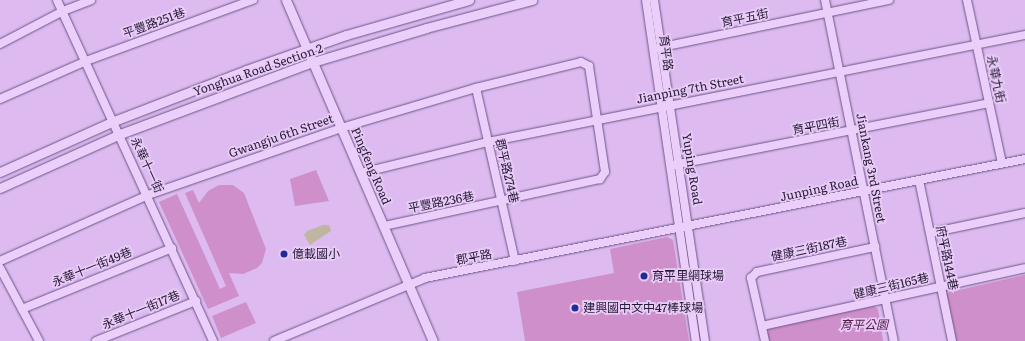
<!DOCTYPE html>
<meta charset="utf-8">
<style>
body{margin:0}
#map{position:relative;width:1025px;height:341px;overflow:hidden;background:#ddbbf0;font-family:Literata,"Noto Sans TC",serif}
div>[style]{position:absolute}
.green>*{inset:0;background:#ce8fca}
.water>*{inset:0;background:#c0b5a0}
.roads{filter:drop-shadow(0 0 1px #6d5587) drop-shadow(0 0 1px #6d5587)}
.minor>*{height:8px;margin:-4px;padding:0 4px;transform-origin:4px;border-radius:4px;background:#ebcffa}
.tertiary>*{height:9px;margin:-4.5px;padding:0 4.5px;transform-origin:4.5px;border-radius:4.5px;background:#ebcffa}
.dots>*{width:11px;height:11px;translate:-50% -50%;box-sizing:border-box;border:2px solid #e8cbf7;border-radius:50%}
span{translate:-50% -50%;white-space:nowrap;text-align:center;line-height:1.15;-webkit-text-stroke:3.5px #e8cbf7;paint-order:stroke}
.street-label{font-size:12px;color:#261a36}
.poi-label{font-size:12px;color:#261a36}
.left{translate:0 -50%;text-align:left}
.park-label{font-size:12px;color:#532049;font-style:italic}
</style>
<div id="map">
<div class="green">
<div style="clip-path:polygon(316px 170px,329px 201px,295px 206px,290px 179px)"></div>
<div style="clip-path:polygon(219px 185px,233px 185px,244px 193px,266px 249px,262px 263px,257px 268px,243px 274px,229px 273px,239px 296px,208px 309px,159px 202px,177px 194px,220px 289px,226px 286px,185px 193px,193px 190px,199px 203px,208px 191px)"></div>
<div style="clip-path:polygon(667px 237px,673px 240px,689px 341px,525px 341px,517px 292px,614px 273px,610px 249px)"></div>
<div style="clip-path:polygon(1025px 275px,1025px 341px,952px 341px,942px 294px)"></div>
<div style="clip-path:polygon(246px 302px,256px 323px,221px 338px,212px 316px)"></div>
<div style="clip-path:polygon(874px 306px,878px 309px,883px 341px,768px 341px,767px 333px,769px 328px)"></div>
</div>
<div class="water">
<div style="clip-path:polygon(323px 225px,329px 225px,331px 231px,310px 245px,304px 235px,307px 231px)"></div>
</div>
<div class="roads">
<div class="minor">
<div style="left:57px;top:0;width:375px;rotate:65.4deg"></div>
<div style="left:646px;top:0;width:345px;rotate:81.7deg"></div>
<div style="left:654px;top:0;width:345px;rotate:81.5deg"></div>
<div style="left:825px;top:0;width:348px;rotate:78.6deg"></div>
<div style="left:967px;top:0;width:167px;rotate:77.9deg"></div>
<div style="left:0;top:44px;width:71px;rotate:-27.6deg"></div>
<div style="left:63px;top:11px;width:30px;rotate:-21deg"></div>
<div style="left:657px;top:48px;width:237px;rotate:-11.7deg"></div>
<div style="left:476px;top:88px;width:177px;rotate:77.3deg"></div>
<div style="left:0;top:99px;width:94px;rotate:-23.8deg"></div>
<div style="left:86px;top:61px;width:178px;rotate:-20.1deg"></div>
<div style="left:674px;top:165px;width:321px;rotate:-11.1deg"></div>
<div style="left:361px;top:173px;width:131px;rotate:-13.7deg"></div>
<div style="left:488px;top:142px;width:548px;rotate:-11.27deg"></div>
<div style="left:919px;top:180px;width:164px;rotate:78.4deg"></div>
<div style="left:930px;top:233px;width:97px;rotate:-11.9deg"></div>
<div style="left:0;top:261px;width:162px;rotate:-24deg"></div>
<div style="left:148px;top:195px;width:204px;rotate:-19.1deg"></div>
<div style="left:341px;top:128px;width:141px;rotate:-16.5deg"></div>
<div style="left:476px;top:88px;width:108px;rotate:-13.9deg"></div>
<div style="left:581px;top:62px;width:9px;rotate:27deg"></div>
<div style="left:589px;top:66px;width:107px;rotate:81.4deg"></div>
<div style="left:605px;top:172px;width:9px;rotate:126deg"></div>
<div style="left:600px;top:179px;width:221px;rotate:167.7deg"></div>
<div style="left:0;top:268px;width:83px;rotate:61.9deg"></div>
<div style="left:22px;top:309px;width:162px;rotate:-22.1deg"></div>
<div style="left:762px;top:326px;width:269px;rotate:-12.4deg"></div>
<div style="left:96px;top:341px;width:108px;rotate:-21.8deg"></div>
<div style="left:274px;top:341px;width:164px;rotate:-22.6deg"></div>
<div style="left:425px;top:278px;width:612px;rotate:-11.22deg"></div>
<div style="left:765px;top:341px;width:65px;rotate:-102.5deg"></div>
<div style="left:751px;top:278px;width:8px;rotate:-45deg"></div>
<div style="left:757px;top:272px;width:121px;rotate:-12deg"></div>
</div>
<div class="tertiary">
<div style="left:286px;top:0;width:371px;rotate:66.7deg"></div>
<div style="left:0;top:172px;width:125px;rotate:-24.1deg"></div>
<div style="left:114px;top:121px;width:142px;rotate:-21.1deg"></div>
<div style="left:246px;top:70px;width:106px;rotate:-19.3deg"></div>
<div style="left:346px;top:35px;width:128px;rotate:-15.9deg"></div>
<div style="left:0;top:188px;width:132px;rotate:-24.2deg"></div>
<div style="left:120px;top:134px;width:206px;rotate:-20.5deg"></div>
<div style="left:313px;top:62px;width:118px;rotate:-16.7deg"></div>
<div style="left:426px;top:28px;width:110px;rotate:-14.8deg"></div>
</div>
</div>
<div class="dots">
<div style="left:284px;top:254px;background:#222999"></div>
<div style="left:644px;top:276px;background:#222999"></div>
<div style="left:575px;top:308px;background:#222999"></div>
</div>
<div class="street-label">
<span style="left:745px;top:18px;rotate:-12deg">育平五街</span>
<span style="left:154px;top:23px;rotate:-20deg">平豐路251巷</span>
<span style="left:666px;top:53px;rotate:82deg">育平路</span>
<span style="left:258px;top:70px;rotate:-19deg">Yonghua Road Section 2</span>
<span style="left:996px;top:79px;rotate:78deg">永華九街</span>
<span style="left:690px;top:89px;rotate:-11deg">Jianping 7th Street</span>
<span style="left:816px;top:126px;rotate:-11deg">育平四街</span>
<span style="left:281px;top:136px;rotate:-19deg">Gwangju 6th Street</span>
<span style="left:147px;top:165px;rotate:65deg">永華十一街</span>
<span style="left:371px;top:166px;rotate:67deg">Pingfeng Road</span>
<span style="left:871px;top:168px;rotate:79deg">Jiankang 3rd Street</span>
<span style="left:692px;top:169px;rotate:81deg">Yuping Road</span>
<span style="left:507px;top:171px;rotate:77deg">郡平路274巷</span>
<span style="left:819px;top:189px;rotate:-12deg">Junping Road</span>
<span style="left:441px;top:202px;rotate:-11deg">平豐路236巷</span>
<span style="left:809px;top:249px;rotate:-12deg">健康三街187巷</span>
<span style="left:474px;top:257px;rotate:-11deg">郡平路</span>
<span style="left:947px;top:258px;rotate:78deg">府平路144巷</span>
<span style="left:92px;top:267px;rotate:-22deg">永華十一街49巷</span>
<span style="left:891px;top:286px;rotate:-13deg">健康三街165巷</span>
<span style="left:141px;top:310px;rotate:-22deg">永華十一街17巷</span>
</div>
<div class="poi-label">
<span class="left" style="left:292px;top:254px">億載國小</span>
<span class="left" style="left:652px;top:276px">育平里網球場</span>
<span class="left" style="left:583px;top:308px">建興國中文中47棒球場</span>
</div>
<div class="park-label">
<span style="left:864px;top:325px">育平公園</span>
</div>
</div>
